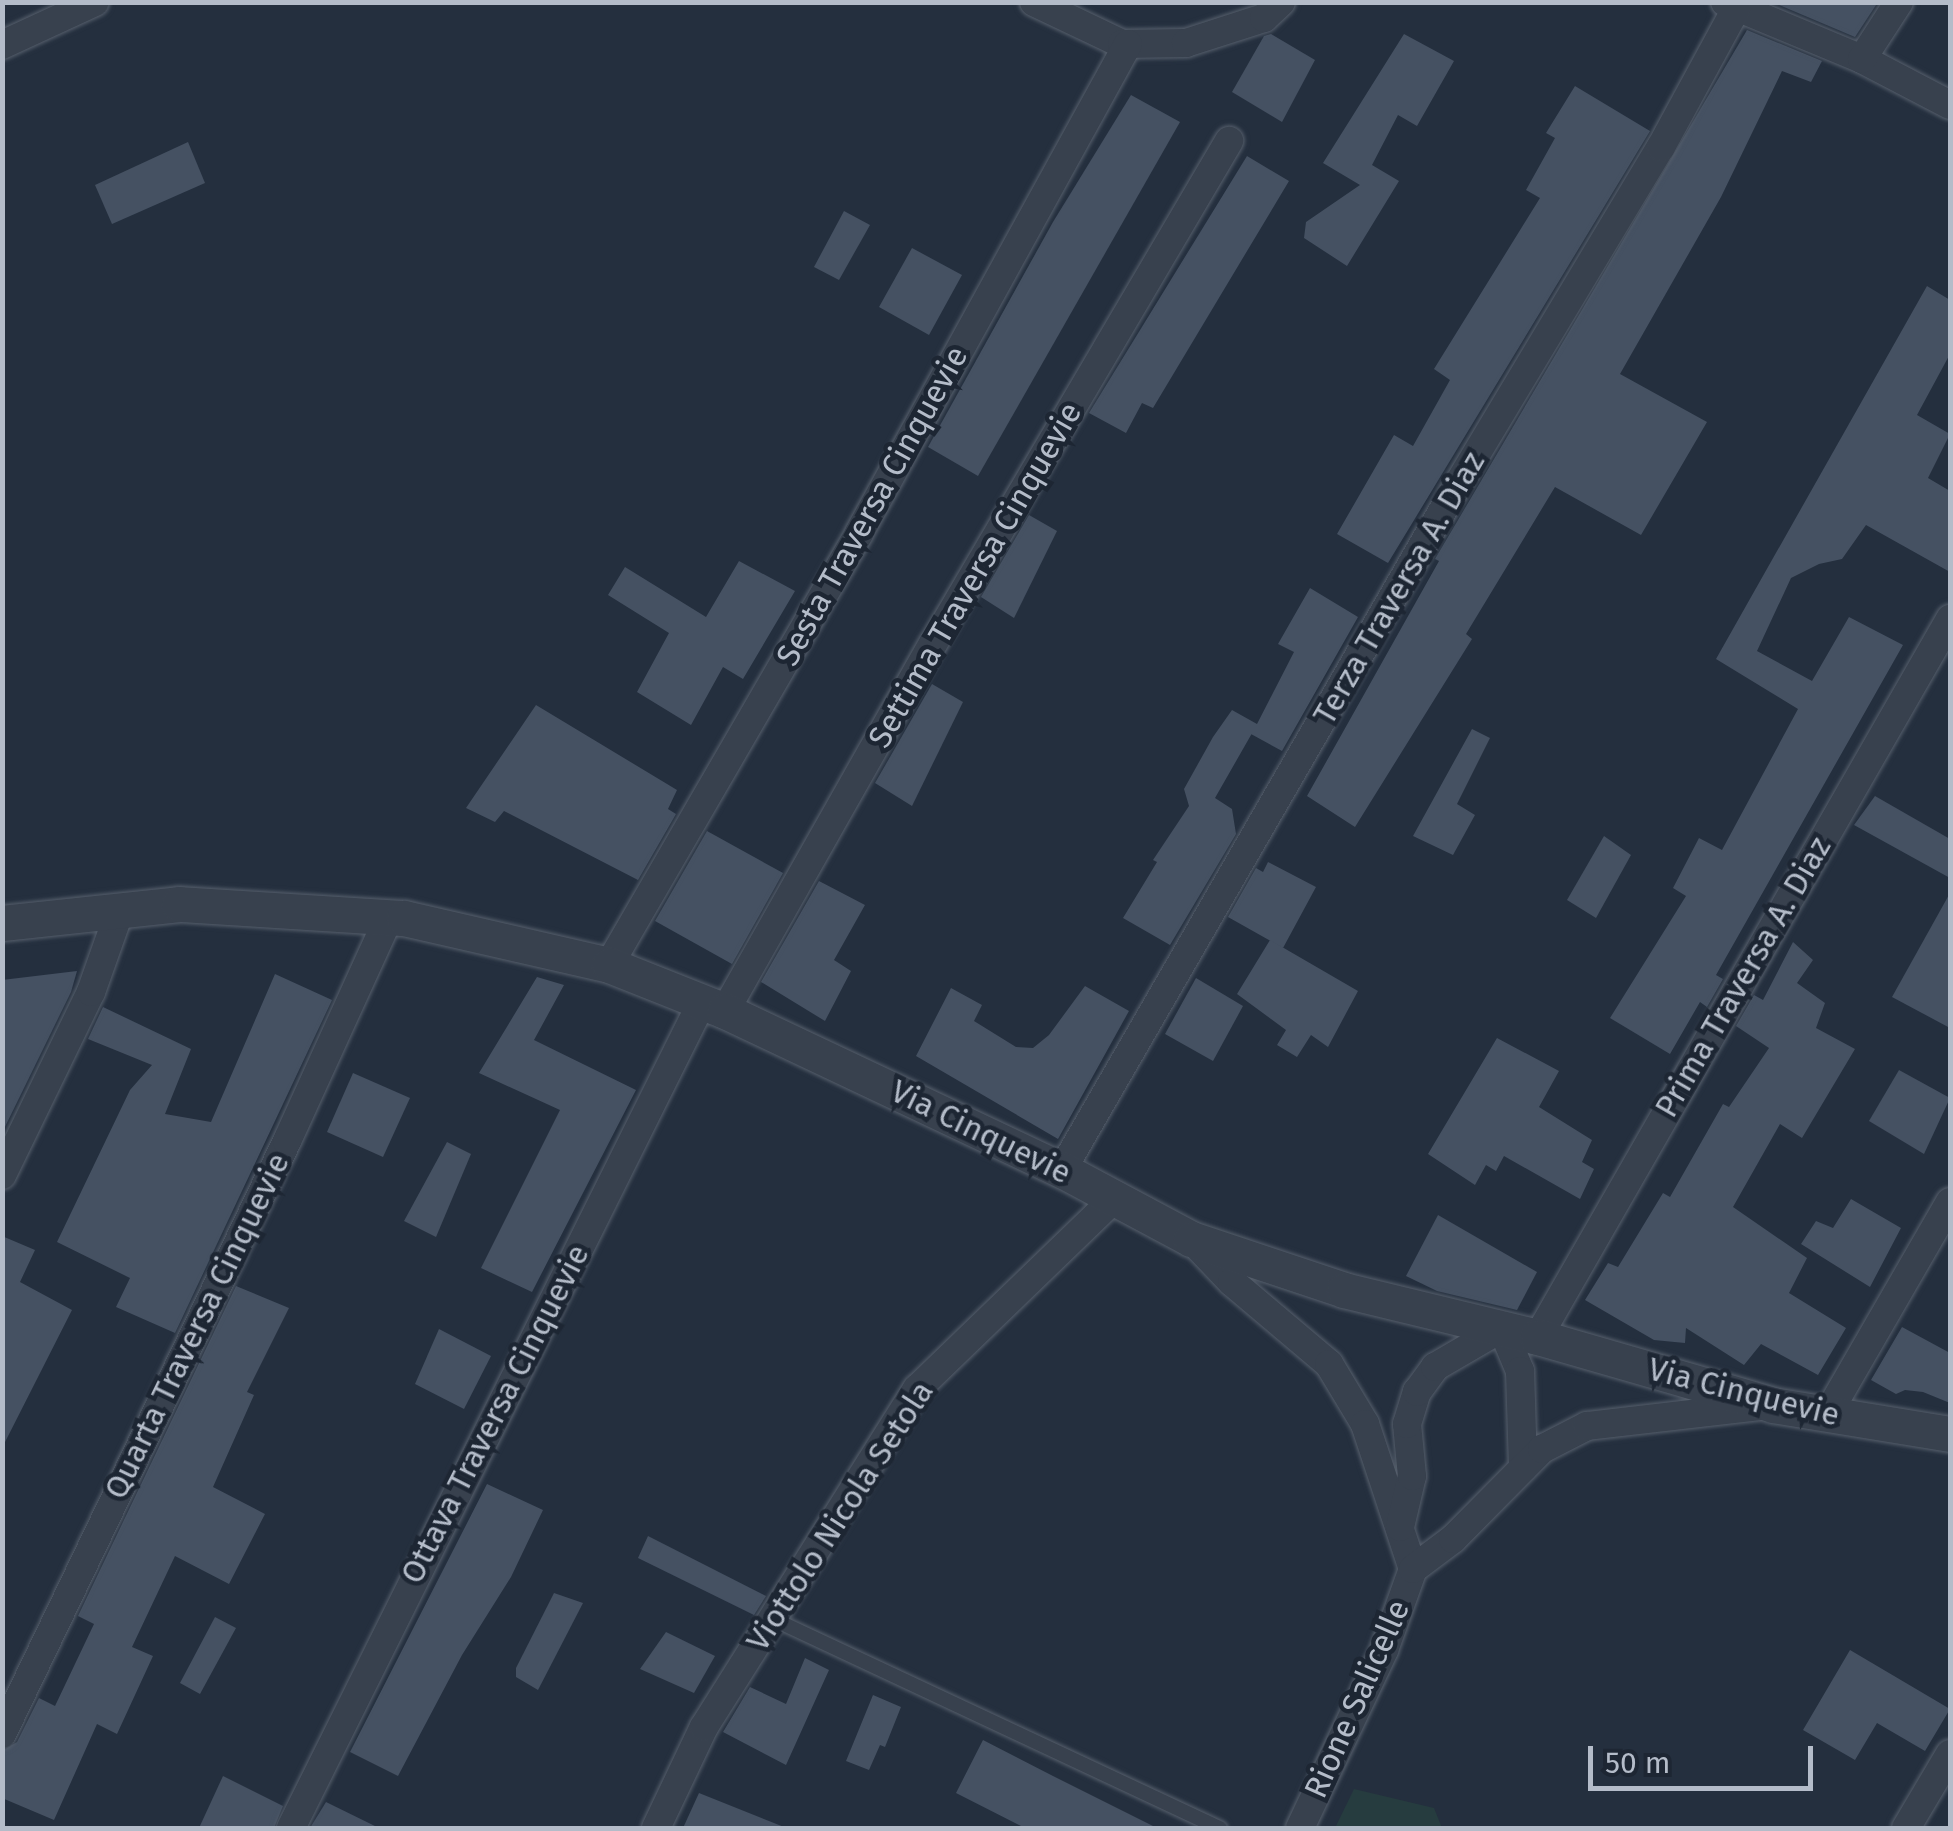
<!DOCTYPE html>
<style>
body{margin:0}
#map{position:relative;width:1953px;height:1831px;overflow:hidden;background:#242f3e;font-family:"Fira Sans",sans-serif}
div>[style]{position:absolute}
.green>*{inset:0;background:#263c3f}
.building>*{inset:0;background:#455162}
.roads{filter:drop-shadow(0 0 2px #565f6c) drop-shadow(0 0 2px #565f6c)}
.service>*{height:14px;margin:-7px;padding:0 7px;transform-origin:7px;border-radius:7px;background:#38414e}
.minor>*{height:28px;margin:-14px;padding:0 14px;transform-origin:14px;border-radius:14px;background:#38414e}
.tertiary>*{height:35px;margin:-17.5px;padding:0 17.5px;transform-origin:17.5px;border-radius:17.5px;background:#38414e}
span{translate:-50% -50%;white-space:nowrap;text-align:center;line-height:1.15;-webkit-text-stroke:9px #1d2633;paint-order:stroke}
.street-label{font-size:32px;color:#b4bcc9}
.frame{position:absolute;inset:0;border:5px solid #b4bcc9;pointer-events:none}
.scale{position:absolute;left:1588px;top:1746px;width:225px;height:45px;box-sizing:border-box;border:5px solid #b4bcc9;border-top:0;padding-left:12px;font-size:30px;line-height:35px;white-space:nowrap;color:#b4bcc9;-webkit-text-stroke:8px #1d2633;paint-order:stroke}
</style>
<div id="map">
<div class="green">
<div style="clip-path:polygon(1354px 1789px,1434px 1808px,1442px 1828px,1335px 1828px)"></div>
</div>
<div class="building">
<div style="clip-path:polygon(1772px 2px,1878px 2px,1855px 37px)"></div>
<div style="clip-path:polygon(1747px 30px,1822px 61px,1811px 82px,1782px 71px,1721px 197px,1620px 374px,1707px 422px,1641px 535px,1555px 487px,1466px 634px,1472px 639px,1355px 827px,1307px 796px,1439px 561px,1435px 559px)"></div>
<div style="clip-path:polygon(1271px 34px,1315px 60px,1282px 122px,1232px 92px,1264px 36px)"></div>
<div style="clip-path:polygon(1404px 34px,1454px 61px,1417px 126px,1398px 115px,1372px 165px,1399px 181px,1347px 266px,1304px 238px,1306px 222px,1360px 185px,1323px 163px)"></div>
<div style="clip-path:polygon(1575px 86px,1650px 131px,1388px 563px,1337px 534px,1394px 435px,1413px 446px,1450px 380px,1434px 369px,1540px 198px,1526px 190px,1555px 138px,1546px 133px)"></div>
<div style="clip-path:polygon(1131px 95px,1180px 122px,978px 476px,928px 447px,1053px 222px)"></div>
<div style="clip-path:polygon(188px 142px,205px 183px,112px 224px,95px 185px)"></div>
<div style="clip-path:polygon(1247px 156px,1289px 181px,1153px 408px,1142px 403px,1126px 433px,1089px 413px)"></div>
<div style="clip-path:polygon(844px 211px,870px 225px,839px 280px,814px 267px)"></div>
<div style="clip-path:polygon(912px 248px,962px 275px,929px 335px,879px 307px)"></div>
<div style="clip-path:polygon(1927px 286px,1950px 300px,1950px 354px,1917px 415px,1950px 434px,1928px 478px,1950px 491px,1950px 572px,1866px 525px,1842px 559px,1819px 564px,1791px 578px,1757px 651px,1812px 681px,1849px 617px,1903px 645px,1716px 975px,1723px 979px,1707px 1007px,1700px 1002px,1670px 1054px,1610px 1018px,1686px 896px,1673px 888px,1699px 838px,1722px 850px,1798px 709px,1716px 659px)"></div>
<div style="clip-path:polygon(1029px 515px,1057px 531px,1014px 618px,981px 597px)"></div>
<div style="clip-path:polygon(739px 561px,795px 591px,743px 679px,723px 667px,691px 725px,637px 692px,669px 633px,608px 595px,625px 567px,706px 617px)"></div>
<div style="clip-path:polygon(1310px 588px,1358px 617px,1282px 751px,1251px 734px,1255px 728px,1215px 798px,1232px 809px,1236px 834px,1170px 945px,1123px 918px,1157px 862px,1153px 860px,1189px 806px,1184px 789px,1213px 737px,1232px 710px,1257px 724px,1294px 652px,1278px 644px)"></div>
<div style="clip-path:polygon(932px 684px,963px 702px,912px 806px,875px 783px)"></div>
<div style="clip-path:polygon(536px 705px,677px 790px,668px 809px,676px 814px,638px 880px,504px 811px,495px 822px,466px 808px)"></div>
<div style="clip-path:polygon(1472px 729px,1490px 738px,1457px 804px,1475px 815px,1453px 855px,1413px 836px)"></div>
<div style="clip-path:polygon(1875px 796px,1950px 839px,1950px 878px,1854px 825px)"></div>
<div style="clip-path:polygon(707px 831px,783px 873px,732px 964px,655px 921px)"></div>
<div style="clip-path:polygon(1604px 836px,1631px 855px,1596px 918px,1567px 900px)"></div>
<div style="clip-path:polygon(1268px 862px,1316px 887px,1283px 948px,1228px 917px,1256px 868px,1263px 872px)"></div>
<div style="clip-path:polygon(819px 881px,865px 905px,834px 960px,851px 971px,825px 1021px,761px 982px)"></div>
<div style="clip-path:polygon(1950px 893px,1950px 1028px,1892px 997px)"></div>
<div style="clip-path:polygon(1270px 940px,1358px 991px,1328px 1047px,1311px 1035px,1297px 1057px,1277px 1045px,1286px 1030px,1237px 994px)"></div>
<div style="clip-path:polygon(1793px 942px,1813px 960px,1797px 983px,1825px 1003px,1816px 1028px,1855px 1049px,1802px 1138px,1780px 1124px,1733px 1207px,1807px 1258px,1789px 1293px,1846px 1328px,1818px 1375px,1761px 1344px,1744px 1365px,1686px 1328px,1685px 1343px,1654px 1340px,1585px 1300px,1608px 1263px,1618px 1267px,1663px 1193px,1670px 1197px,1723px 1104px,1729px 1107px,1769px 1048px,1736px 1026px,1754px 995px,1763px 1000px)"></div>
<div style="clip-path:polygon(77px 971px,71px 992px,2px 1133px,2px 980px)"></div>
<div style="clip-path:polygon(275px 974px,332px 1000px,175px 1333px,116px 1307px,130px 1278px,57px 1242px,130px 1090px,152px 1065px,88px 1039px,103px 1007px,191px 1049px,165px 1114px,211px 1122px)"></div>
<div style="clip-path:polygon(537px 977px,564px 985px,534px 1040px,636px 1090px,532px 1292px,481px 1268px,560px 1110px,479px 1073px)"></div>
<div style="clip-path:polygon(1196px 978px,1243px 1006px,1213px 1061px,1165px 1034px)"></div>
<div style="clip-path:polygon(1085px 986px,1129px 1011px,1058px 1139px,916px 1056px,951px 988px,982px 1005px,974px 1021px,1016px 1047px,1033px 1048px,1049px 1035px)"></div>
<div style="clip-path:polygon(1497px 1038px,1559px 1071px,1539px 1107px,1592px 1140px,1582px 1162px,1594px 1169px,1580px 1199px,1504px 1156px,1496px 1171px,1486px 1165px,1475px 1185px,1428px 1154px)"></div>
<div style="clip-path:polygon(1899px 1070px,1950px 1098px,1924px 1154px,1869px 1121px)"></div>
<div style="clip-path:polygon(353px 1073px,410px 1098px,383px 1157px,327px 1132px)"></div>
<div style="clip-path:polygon(447px 1142px,471px 1154px,436px 1237px,404px 1221px)"></div>
<div style="clip-path:polygon(1851px 1199px,1901px 1228px,1870px 1287px,1801px 1244px,1816px 1221px,1833px 1228px)"></div>
<div style="clip-path:polygon(1438px 1215px,1537px 1272px,1517px 1310px,1437px 1291px,1406px 1276px)"></div>
<div style="clip-path:polygon(2px 1236px,35px 1250px,20px 1282px,72px 1310px,2px 1448px)"></div>
<div style="clip-path:polygon(236px 1286px,289px 1308px,247px 1392px,254px 1395px,213px 1487px,265px 1514px,229px 1584px,175px 1556px,132px 1647px,153px 1656px,117px 1734px,97px 1724px,54px 1820px,2px 1798px,2px 1751px,17px 1742px,39px 1698px,55px 1706px,94px 1624px,78px 1616px)"></div>
<div style="clip-path:polygon(1902px 1327px,1950px 1353px,1950px 1403px,1923px 1392px,1905px 1390px,1896px 1394px,1871px 1380px)"></div>
<div style="clip-path:polygon(439px 1329px,491px 1356px,464px 1409px,415px 1384px)"></div>
<div style="clip-path:polygon(487px 1484px,543px 1510px,511px 1577px,462px 1655px,398px 1776px,350px 1752px)"></div>
<div style="clip-path:polygon(648px 1536px,766px 1596px,754px 1615px,638px 1558px)"></div>
<div style="clip-path:polygon(554px 1593px,583px 1603px,538px 1690px,516px 1677px,516px 1668px)"></div>
<div style="clip-path:polygon(215px 1617px,236px 1628px,200px 1694px,180px 1683px)"></div>
<div style="clip-path:polygon(666px 1632px,715px 1656px,694px 1693px,640px 1669px)"></div>
<div style="clip-path:polygon(1850px 1650px,1950px 1709px,1925px 1751px,1877px 1723px,1855px 1760px,1803px 1730px)"></div>
<div style="clip-path:polygon(805px 1658px,829px 1670px,786px 1765px,723px 1732px,750px 1687px,786px 1704px)"></div>
<div style="clip-path:polygon(873px 1695px,901px 1707px,885px 1747px,880px 1745px,869px 1770px,846px 1761px)"></div>
<div style="clip-path:polygon(983px 1740px,1053px 1776px,1157px 1828px,1025px 1828px,956px 1793px)"></div>
<div style="clip-path:polygon(223px 1776px,283px 1806px,274px 1828px,199px 1828px)"></div>
<div style="clip-path:polygon(699px 1793px,784px 1827px,784px 1828px,683px 1828px)"></div>
<div style="clip-path:polygon(326px 1802px,379px 1828px,310px 1828px)"></div>
</div>
<div class="roads">
<div class="service">
<div style="left:771px;top:1618px;width:496px;rotate:25.1deg"></div>
</div>
<div class="minor">
<div style="left:1034px;top:2px;width:98px;rotate:25.5deg"></div>
<div style="left:1122px;top:44px;width:64px;rotate:-0.9deg"></div>
<div style="left:1186px;top:43px;width:82px;rotate:-17.8deg"></div>
<div style="left:1264px;top:18px;width:23px;rotate:-43deg"></div>
<div style="left:1725px;top:2px;width:148px;rotate:22.6deg"></div>
<div style="left:1862px;top:59px;width:99px;rotate:27.6deg"></div>
<div style="left:2px;top:45px;width:102px;rotate:-24.8deg"></div>
<div style="left:1862px;top:59px;width:68px;rotate:-57deg"></div>
<div style="left:609px;top:965px;width:499px;rotate:-59.9deg"></div>
<div style="left:859px;top:533px;width:558px;rotate:-61.18deg"></div>
<div style="left:725px;top:1011px;width:422px;rotate:-60.5deg"></div>
<div style="left:933px;top:644px;width:584px;rotate:-59.52deg"></div>
<div style="left:1062px;top:1170px;width:784px;rotate:-60deg"></div>
<div style="left:1454px;top:491px;width:401px;rotate:-59deg"></div>
<div style="left:1661px;top:147px;width:159px;rotate:-61.5deg"></div>
<div style="left:2px;top:1175px;width:203px;rotate:-64.1deg"></div>
<div style="left:91px;top:992px;width:87px;rotate:-70.5deg"></div>
<div style="left:1191px;top:1239px;width:59px;rotate:46.4deg"></div>
<div style="left:1232px;top:1282px;width:127px;rotate:40.2deg"></div>
<div style="left:1329px;top:1364px;width:70px;rotate:59deg"></div>
<div style="left:1365px;top:1424px;width:153px;rotate:71.7deg"></div>
<div style="left:1538px;top:1337px;width:828px;rotate:-60.15deg"></div>
<div style="left:1827px;top:1415px;width:246px;rotate:-60deg"></div>
<div style="left:1400px;top:1527px;width:52px;rotate:-76.8deg"></div>
<div style="left:1412px;top:1476px;width:52px;rotate:-95.5deg"></div>
<div style="left:1407px;top:1424px;width:34px;rotate:-73deg"></div>
<div style="left:1417px;top:1392px;width:31px;rotate:-54deg"></div>
<div style="left:1435px;top:1367px;width:78px;rotate:-30.2deg"></div>
<div style="left:1502px;top:1328px;width:47px;rotate:67.3deg"></div>
<div style="left:1520px;top:1371px;width:97px;rotate:88.2deg"></div>
<div style="left:2px;top:1734px;width:658px;rotate:-64.33deg"></div>
<div style="left:287px;top:1141px;width:246px;rotate:-65.5deg"></div>
<div style="left:291px;top:1828px;width:923px;rotate:-63.55deg"></div>
<div style="left:656px;top:1828px;width:112px;rotate:-64.6deg"></div>
<div style="left:704px;top:1727px;width:400px;rotate:-57.8deg"></div>
<div style="left:917px;top:1389px;width:275px;rotate:-44deg"></div>
<div style="left:1300px;top:1828px;width:197px;rotate:-64.7deg"></div>
<div style="left:1384px;top:1650px;width:86px;rotate:-70.3deg"></div>
<div style="left:1413px;top:1569px;width:50px;rotate:-36.9deg"></div>
<div style="left:1453px;top:1539px;width:127px;rotate:-45.3deg"></div>
<div style="left:1542px;top:1449px;width:51px;rotate:-27.1deg"></div>
<div style="left:1587px;top:1426px;width:173px;rotate:-6.6deg"></div>
<div style="left:1906px;top:1828px;width:86px;rotate:-59.3deg"></div>
</div>
<div class="tertiary">
<div style="left:2px;top:923px;width:178px;rotate:-6.1deg"></div>
<div style="left:179px;top:904px;width:225px;rotate:3.6deg"></div>
<div style="left:404px;top:918px;width:210px;rotate:12.9deg"></div>
<div style="left:609px;top:965px;width:125px;rotate:21.6deg"></div>
<div style="left:725px;top:1011px;width:373px;rotate:25.3deg"></div>
<div style="left:1062px;top:1170px;width:146px;rotate:28.1deg"></div>
<div style="left:1191px;top:1239px;width:161px;rotate:18.4deg"></div>
<div style="left:1344px;top:1290px;width:200px;rotate:13.6deg"></div>
<div style="left:1538px;top:1337px;width:245px;rotate:16.1deg"></div>
<div style="left:1773px;top:1405px;width:179px;rotate:9.3deg"></div>
</div>
</div>
<div class="street-label">
<span style="left:872px;top:506px;rotate:-61deg">Sesta Traversa Cinquevie</span>
<span style="left:975px;top:575px;rotate:-60deg">Settima Traversa Cinquevie</span>
<span style="left:1399px;top:588px;rotate:-60deg">Terza Traversa A. Diaz</span>
<span style="left:1743px;top:977px;rotate:-60deg">Prima Traversa A. Diaz</span>
<span style="left:981px;top:1132px;rotate:26deg">Via Cinquevie</span>
<span style="left:197px;top:1326px;rotate:-64deg">Quarta Traversa Cinquevie</span>
<span style="left:1744px;top:1392px;rotate:14deg">Via Cinquevie</span>
<span style="left:495px;top:1414px;rotate:-63deg">Ottava Traversa Cinquevie</span>
<span style="left:840px;top:1516px;rotate:-57deg">Viottolo Nicola Setola</span>
<span style="left:1357px;top:1699px;rotate:-66deg">Rione Salicelle</span>
</div>
<div class="frame"></div>
<div class="scale">50 m</div>
</div>
